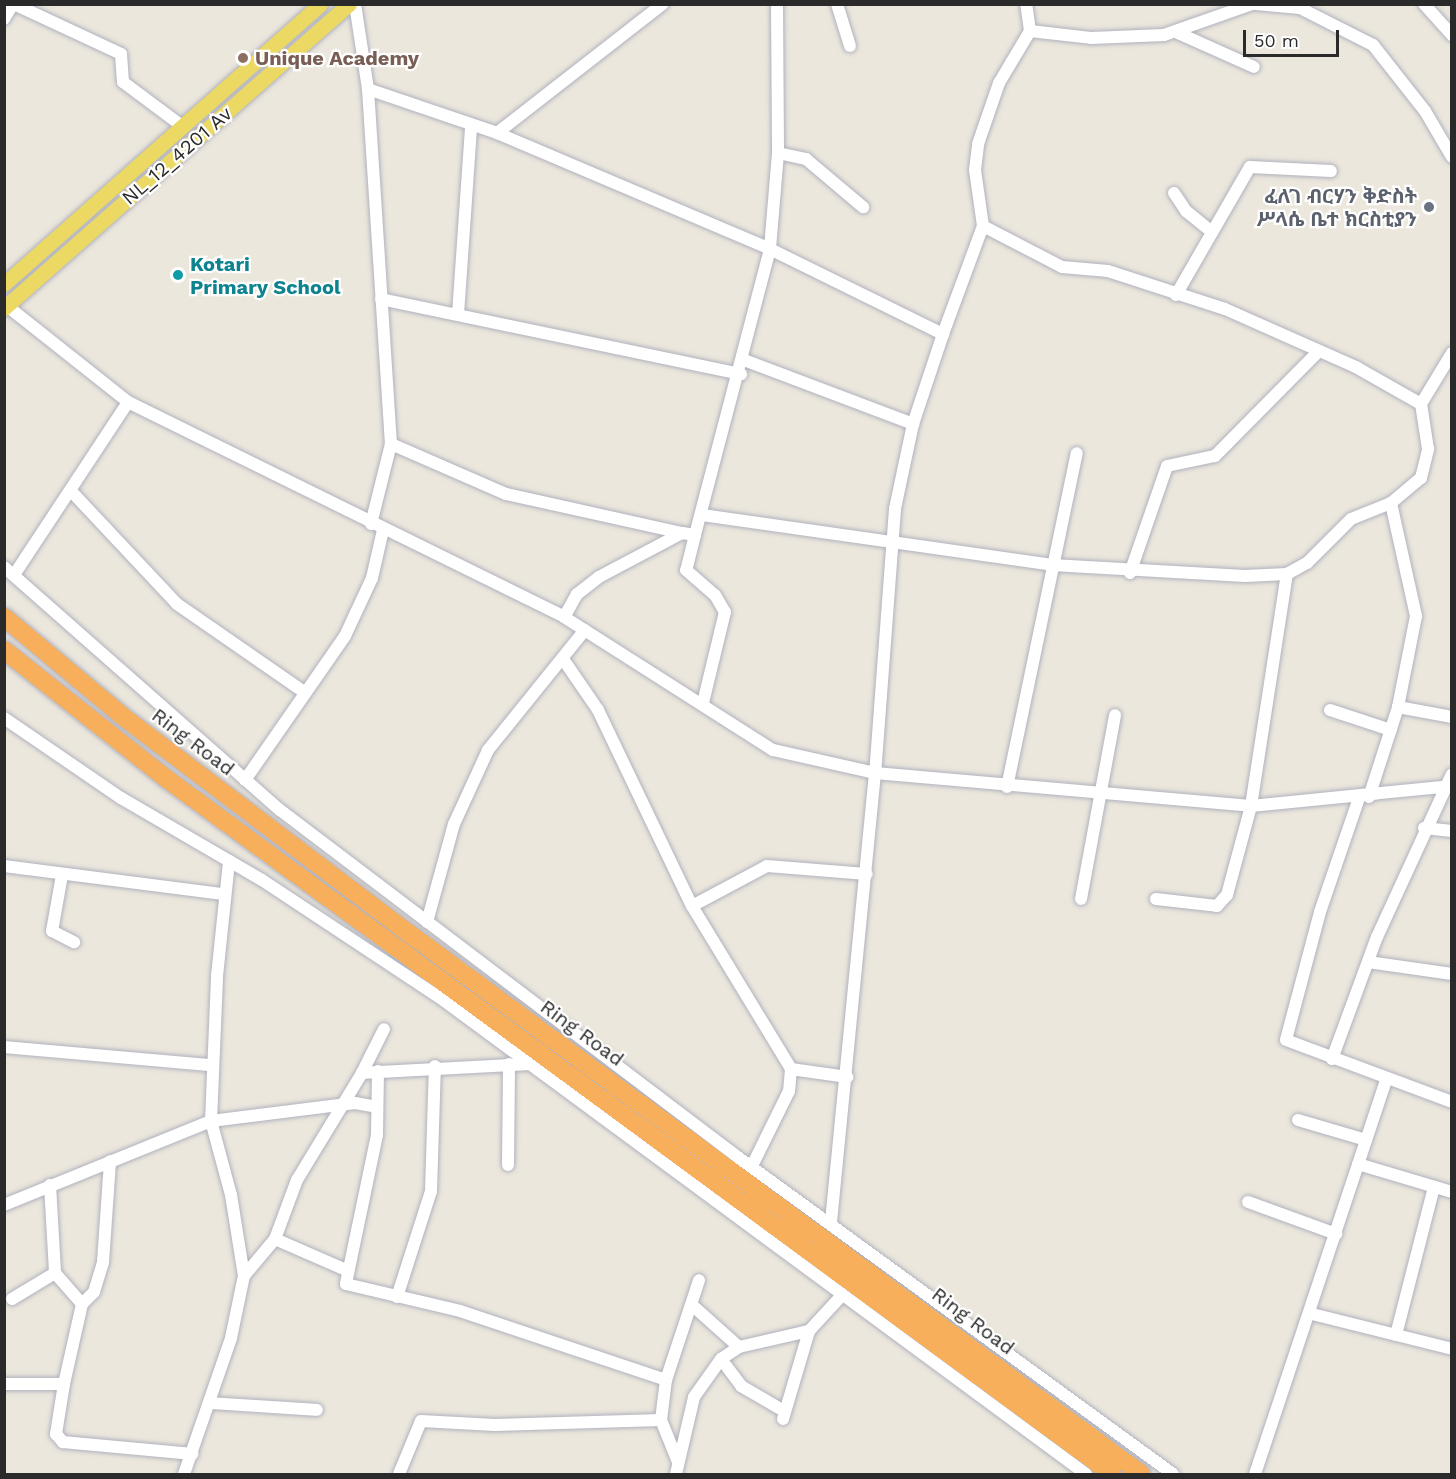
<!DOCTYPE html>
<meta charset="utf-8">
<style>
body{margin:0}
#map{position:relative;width:1456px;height:1479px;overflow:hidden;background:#ece7dd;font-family:"Work Sans","Noto Sans Ethiopic",sans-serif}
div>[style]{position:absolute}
.roads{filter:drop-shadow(0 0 2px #b0b2be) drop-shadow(0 0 2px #b0b2be)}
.minor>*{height:12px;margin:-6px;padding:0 6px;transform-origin:6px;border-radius:6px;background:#fff}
.major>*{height:15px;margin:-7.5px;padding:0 7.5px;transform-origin:7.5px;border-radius:7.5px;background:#ebd963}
.highway>*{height:18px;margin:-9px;padding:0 9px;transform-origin:9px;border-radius:9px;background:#f8af5c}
.dots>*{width:16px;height:16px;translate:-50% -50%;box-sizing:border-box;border:3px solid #fff;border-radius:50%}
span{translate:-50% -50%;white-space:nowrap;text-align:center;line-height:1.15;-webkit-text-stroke:4.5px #fff;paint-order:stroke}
.education-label{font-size:20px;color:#785e54;font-weight:700}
.left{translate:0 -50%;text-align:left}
.street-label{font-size:20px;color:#2a2a2a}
.worship-label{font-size:20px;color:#5b616d;font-weight:700}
.right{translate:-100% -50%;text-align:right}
.culture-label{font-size:20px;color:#0d838f;font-weight:700}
.frame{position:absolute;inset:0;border:6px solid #2a2a2a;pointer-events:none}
.scale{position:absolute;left:1243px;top:30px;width:96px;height:27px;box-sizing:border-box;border:3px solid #2a2a2a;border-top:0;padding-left:8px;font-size:18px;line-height:21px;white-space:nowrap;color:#2a2a2a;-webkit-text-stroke:4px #fff;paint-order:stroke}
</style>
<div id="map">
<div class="roads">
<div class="minor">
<div style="left:14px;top:4px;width:118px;rotate:25deg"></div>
<div style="left:121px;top:54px;width:28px;rotate:86deg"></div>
<div style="left:123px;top:82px;width:74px;rotate:36.7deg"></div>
<div style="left:355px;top:4px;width:86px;rotate:81.3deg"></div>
<div style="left:368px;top:89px;width:356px;rotate:86.3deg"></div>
<div style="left:391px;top:444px;width:125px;rotate:23.5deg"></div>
<div style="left:506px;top:494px;width:180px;rotate:12.5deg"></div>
<div style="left:777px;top:4px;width:149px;rotate:89.6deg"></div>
<div style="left:778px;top:153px;width:96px;rotate:94.8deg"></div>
<div style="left:770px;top:249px;width:193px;rotate:26.2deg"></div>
<div style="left:943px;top:334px;width:95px;rotate:108.4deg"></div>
<div style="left:913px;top:424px;width:87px;rotate:102deg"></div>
<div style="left:895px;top:509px;width:265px;rotate:94.3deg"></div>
<div style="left:875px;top:773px;width:377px;rotate:5deg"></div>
<div style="left:1251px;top:806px;width:202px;rotate:-5.7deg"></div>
<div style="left:837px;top:4px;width:44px;rotate:72.8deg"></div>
<div style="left:1256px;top:4px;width:44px;rotate:5.2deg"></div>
<div style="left:1300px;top:8px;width:82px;rotate:26.9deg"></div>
<div style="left:1373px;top:45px;width:84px;rotate:51.8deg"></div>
<div style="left:1425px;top:111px;width:53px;rotate:59.6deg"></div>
<div style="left:1424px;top:4px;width:42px;rotate:47.9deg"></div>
<div style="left:4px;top:19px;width:17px;rotate:-59deg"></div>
<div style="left:1030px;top:31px;width:61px;rotate:6.5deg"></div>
<div style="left:1091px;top:38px;width:73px;rotate:-2.4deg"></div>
<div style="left:1164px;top:35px;width:93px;rotate:-19.4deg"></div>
<div style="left:1178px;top:33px;width:83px;rotate:24.1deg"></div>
<div style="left:368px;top:89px;width:136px;rotate:18.8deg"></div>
<div style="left:497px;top:133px;width:297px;rotate:23deg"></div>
<div style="left:770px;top:249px;width:296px;rotate:104.7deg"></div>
<div style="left:695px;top:535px;width:13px;rotate:-171deg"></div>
<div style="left:682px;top:533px;width:94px;rotate:152.1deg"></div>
<div style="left:599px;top:577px;width:28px;rotate:142deg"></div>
<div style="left:577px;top:594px;width:26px;rotate:119deg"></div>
<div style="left:497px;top:133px;width:210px;rotate:-37.9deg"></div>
<div style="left:778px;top:153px;width:29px;rotate:12deg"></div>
<div style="left:806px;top:159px;width:75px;rotate:40.1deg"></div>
<div style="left:1174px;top:193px;width:22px;rotate:56deg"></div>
<div style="left:1186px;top:211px;width:32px;rotate:39deg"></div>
<div style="left:1176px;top:295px;width:148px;rotate:-60deg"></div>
<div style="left:1250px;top:167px;width:81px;rotate:2.8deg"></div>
<div style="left:381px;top:299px;width:368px;rotate:11.8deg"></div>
<div style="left:7px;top:306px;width:154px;rotate:38.4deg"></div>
<div style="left:128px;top:402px;width:486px;rotate:26.2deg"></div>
<div style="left:564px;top:617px;width:248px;rotate:32.5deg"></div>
<div style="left:773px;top:750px;width:105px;rotate:12.7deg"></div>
<div style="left:875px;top:773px;width:453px;rotate:95.6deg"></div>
<div style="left:458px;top:314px;width:188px;rotate:-86deg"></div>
<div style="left:943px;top:334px;width:115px;rotate:-69.7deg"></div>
<div style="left:744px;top:360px;width:181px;rotate:20.7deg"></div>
<div style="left:1421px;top:404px;width:60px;rotate:-58.7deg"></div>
<div style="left:71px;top:491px;width:155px;rotate:46.8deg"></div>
<div style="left:177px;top:604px;width:155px;rotate:34.7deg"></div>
<div style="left:702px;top:515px;width:354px;rotate:8.1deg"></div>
<div style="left:1052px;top:565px;width:193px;rotate:3.3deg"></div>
<div style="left:1245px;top:576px;width:42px;rotate:-2.7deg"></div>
<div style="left:1287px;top:574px;width:23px;rotate:-29deg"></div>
<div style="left:1307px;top:563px;width:62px;rotate:-45deg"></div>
<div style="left:1351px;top:519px;width:43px;rotate:-21.8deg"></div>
<div style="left:1391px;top:503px;width:39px;rotate:-40deg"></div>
<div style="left:1421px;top:478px;width:30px;rotate:-76deg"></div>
<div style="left:1428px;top:449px;width:46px;rotate:-98.8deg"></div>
<div style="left:1421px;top:404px;width:75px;rotate:-150.4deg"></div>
<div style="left:1356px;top:367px;width:143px;rotate:-156.1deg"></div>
<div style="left:1225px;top:309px;width:123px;rotate:-162deg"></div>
<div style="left:1108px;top:271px;width:46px;rotate:-175deg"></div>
<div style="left:1062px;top:267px;width:89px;rotate:-152.6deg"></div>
<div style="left:983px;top:226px;width:57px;rotate:-98.1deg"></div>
<div style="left:975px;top:170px;width:26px;rotate:-83deg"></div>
<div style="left:978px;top:144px;width:65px;rotate:-71deg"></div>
<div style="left:999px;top:83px;width:61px;rotate:-59.2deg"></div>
<div style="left:1030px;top:31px;width:27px;rotate:-98deg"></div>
<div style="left:371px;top:524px;width:82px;rotate:-76deg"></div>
<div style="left:695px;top:535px;width:36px;rotate:104deg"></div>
<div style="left:686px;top:570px;width:38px;rotate:41deg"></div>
<div style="left:715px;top:595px;width:20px;rotate:60deg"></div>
<div style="left:725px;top:612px;width:94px;rotate:103.6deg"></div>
<div style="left:4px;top:567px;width:368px;rotate:41.4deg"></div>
<div style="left:280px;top:810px;width:576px;rotate:37.17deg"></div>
<div style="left:739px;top:1158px;width:537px;rotate:36.06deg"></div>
<div style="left:1130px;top:573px;width:113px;rotate:-70.9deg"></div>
<div style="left:1167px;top:466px;width:49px;rotate:-11.8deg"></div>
<div style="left:1215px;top:456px;width:148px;rotate:-45.3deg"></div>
<div style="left:14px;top:575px;width:207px;rotate:-56.6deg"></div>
<div style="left:563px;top:659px;width:62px;rotate:55.5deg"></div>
<div style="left:598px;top:710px;width:217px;rotate:64.4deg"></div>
<div style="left:692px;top:906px;width:191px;rotate:58.7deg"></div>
<div style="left:791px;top:1069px;width:22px;rotate:95deg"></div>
<div style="left:789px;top:1091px;width:84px;rotate:116.3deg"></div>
<div style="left:1398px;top:707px;width:55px;rotate:10.5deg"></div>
<div style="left:1330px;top:710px;width:64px;rotate:18.2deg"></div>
<div style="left:4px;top:718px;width:142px;rotate:34.4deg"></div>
<div style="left:121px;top:798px;width:163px;rotate:30.2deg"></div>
<div style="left:262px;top:880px;width:212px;rotate:33.5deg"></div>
<div style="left:439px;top:997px;width:804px;rotate:36.4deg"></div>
<div style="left:245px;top:780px;width:175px;rotate:-55.2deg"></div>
<div style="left:345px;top:636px;width:64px;rotate:-65deg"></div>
<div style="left:372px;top:578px;width:49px;rotate:-77.1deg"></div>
<div style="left:1007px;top:787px;width:341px;rotate:-78.2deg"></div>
<div style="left:1369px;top:797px;width:95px;rotate:-72.1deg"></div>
<div style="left:1398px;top:707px;width:93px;rotate:-78.8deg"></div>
<div style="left:1416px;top:616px;width:116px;rotate:-102.5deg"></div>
<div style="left:1359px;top:798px;width:120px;rotate:108.9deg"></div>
<div style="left:1320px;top:912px;width:132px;rotate:104.9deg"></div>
<div style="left:1286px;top:1040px;width:177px;rotate:20.5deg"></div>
<div style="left:1424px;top:828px;width:28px;rotate:6deg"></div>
<div style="left:4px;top:866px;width:221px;rotate:7.3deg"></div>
<div style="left:62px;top:875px;width:57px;rotate:100.1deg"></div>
<div style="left:52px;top:931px;width:25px;rotate:27deg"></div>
<div style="left:1081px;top:899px;width:187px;rotate:-79.5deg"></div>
<div style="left:1156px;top:899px;width:61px;rotate:6.5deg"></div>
<div style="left:1217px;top:906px;width:15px;rotate:-48deg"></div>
<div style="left:1227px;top:895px;width:92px;rotate:-74.9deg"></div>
<div style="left:1251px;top:806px;width:235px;rotate:-81.2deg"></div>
<div style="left:692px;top:906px;width:85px;rotate:-28.1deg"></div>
<div style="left:767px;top:866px;width:100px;rotate:4.6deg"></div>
<div style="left:427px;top:922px;width:102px;rotate:-74.6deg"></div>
<div style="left:454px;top:824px;width:81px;rotate:-65.3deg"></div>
<div style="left:488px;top:750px;width:154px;rotate:-51.1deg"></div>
<div style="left:1368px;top:962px;width:85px;rotate:8.1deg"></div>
<div style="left:4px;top:1047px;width:208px;rotate:5deg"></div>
<div style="left:1332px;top:1059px;width:130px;rotate:-69.8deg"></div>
<div style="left:1377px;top:937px;width:179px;rotate:-65.3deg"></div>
<div style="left:791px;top:1069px;width:57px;rotate:8.1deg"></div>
<div style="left:378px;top:1071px;width:64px;rotate:90.9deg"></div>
<div style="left:377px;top:1135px;width:152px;rotate:101.8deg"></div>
<div style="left:346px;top:1284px;width:117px;rotate:13.3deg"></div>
<div style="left:460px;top:1311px;width:217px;rotate:18.5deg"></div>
<div style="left:362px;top:1073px;width:49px;rotate:-63.4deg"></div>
<div style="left:1298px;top:1120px;width:71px;rotate:16.4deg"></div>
<div style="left:1358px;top:1164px;width:98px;rotate:16.6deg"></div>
<div style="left:508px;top:1165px;width:101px;rotate:-89.4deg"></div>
<div style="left:50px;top:1185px;width:88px;rotate:86.7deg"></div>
<div style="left:55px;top:1273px;width:41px;rotate:48.9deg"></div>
<div style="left:1248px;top:1202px;width:94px;rotate:20deg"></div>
<div style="left:4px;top:1205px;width:223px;rotate:-22.1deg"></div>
<div style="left:211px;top:1121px;width:145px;rotate:-7.1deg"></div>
<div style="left:355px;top:1103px;width:22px;rotate:10deg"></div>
<div style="left:275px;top:1239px;width:77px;rotate:23.6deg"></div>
<div style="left:244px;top:1276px;width:48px;rotate:-50deg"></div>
<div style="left:275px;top:1239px;width:63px;rotate:-69.6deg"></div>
<div style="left:297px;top:1180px;width:125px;rotate:-58.7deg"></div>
<div style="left:362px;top:1073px;width:167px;rotate:-3.1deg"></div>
<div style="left:397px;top:1297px;width:111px;rotate:-72.2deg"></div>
<div style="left:431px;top:1191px;width:125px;rotate:-88.2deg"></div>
<div style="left:12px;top:1299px;width:50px;rotate:-31.2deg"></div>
<div style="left:692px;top:1305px;width:63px;rotate:41.8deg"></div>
<div style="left:1312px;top:1314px;width:144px;rotate:14deg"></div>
<div style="left:1396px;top:1335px;width:153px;rotate:-75.6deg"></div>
<div style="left:721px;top:1359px;width:34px;rotate:53deg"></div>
<div style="left:741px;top:1386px;width:50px;rotate:30.2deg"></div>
<div style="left:4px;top:1384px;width:60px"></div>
<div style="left:64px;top:1384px;width:51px;rotate:99.1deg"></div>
<div style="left:56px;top:1434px;width:11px;rotate:49deg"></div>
<div style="left:63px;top:1442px;width:130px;rotate:5.3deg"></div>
<div style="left:64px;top:1384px;width:82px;rotate:-77.3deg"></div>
<div style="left:82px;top:1304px;width:17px;rotate:-45deg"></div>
<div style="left:94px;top:1292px;width:31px;rotate:-73deg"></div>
<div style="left:103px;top:1262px;width:101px;rotate:-86deg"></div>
<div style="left:210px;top:1403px;width:107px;rotate:3.7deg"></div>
<div style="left:783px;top:1419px;width:92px;rotate:-73.5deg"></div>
<div style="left:678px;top:1462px;width:45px;rotate:-112deg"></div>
<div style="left:661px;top:1420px;width:40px;rotate:-82.9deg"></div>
<div style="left:666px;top:1380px;width:105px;rotate:-71.7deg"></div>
<div style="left:184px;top:1474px;width:144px;rotate:-70.9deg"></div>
<div style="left:231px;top:1338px;width:63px;rotate:-78.2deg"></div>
<div style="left:244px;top:1276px;width:82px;rotate:-99.1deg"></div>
<div style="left:231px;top:1195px;width:77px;rotate:-105.1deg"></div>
<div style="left:211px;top:1121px;width:145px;rotate:-87.6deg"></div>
<div style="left:217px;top:976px;width:116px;rotate:-84deg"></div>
<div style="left:399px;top:1474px;width:57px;rotate:-67.5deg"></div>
<div style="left:421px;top:1421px;width:74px;rotate:3.1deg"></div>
<div style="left:495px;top:1425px;width:166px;rotate:-1.7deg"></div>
<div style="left:676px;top:1474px;width:79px;rotate:-76.8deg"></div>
<div style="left:694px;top:1397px;width:47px;rotate:-54.6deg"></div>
<div style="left:721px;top:1359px;width:22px;rotate:-34deg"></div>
<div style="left:739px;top:1347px;width:72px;rotate:-12.9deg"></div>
<div style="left:809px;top:1331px;width:50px;rotate:-47.4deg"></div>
<div style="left:1255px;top:1474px;width:415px;rotate:-71.6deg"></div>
</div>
<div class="major">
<div style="left:4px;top:284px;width:422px;rotate:-41.5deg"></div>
<div style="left:4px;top:308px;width:460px;rotate:-41.4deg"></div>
</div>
<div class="highway">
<div style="left:4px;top:617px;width:153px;rotate:39.9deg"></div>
<div style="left:121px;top:715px;width:363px;rotate:37.2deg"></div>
<div style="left:410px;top:934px;width:909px;rotate:36.45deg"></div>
<div style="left:4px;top:650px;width:208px;rotate:38.4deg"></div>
<div style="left:167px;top:779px;width:1173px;rotate:36.33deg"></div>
</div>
</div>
<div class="dots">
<div style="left:243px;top:58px;background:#8d6e63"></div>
<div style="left:1429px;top:207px;background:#6b7280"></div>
<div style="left:178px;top:275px;background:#0f9aa8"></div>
</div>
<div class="education-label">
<span class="left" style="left:255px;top:58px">Unique Academy</span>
</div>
<div class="street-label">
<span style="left:177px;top:156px;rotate:-41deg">NL_12_4201 Av</span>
<span style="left:193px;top:742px;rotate:37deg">Ring Road</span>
<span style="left:582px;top:1033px;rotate:36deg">Ring Road</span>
<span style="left:973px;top:1321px;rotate:37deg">Ring Road</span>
</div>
<div class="worship-label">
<span class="right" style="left:1417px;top:208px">ፈለገ ብርሃን ቅድስት<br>ሥላሴ ቤተ ክርስቲያን</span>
</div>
<div class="culture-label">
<span class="left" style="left:190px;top:276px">Kotari<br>Primary School</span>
</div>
<div class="frame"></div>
<div class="scale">50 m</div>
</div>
